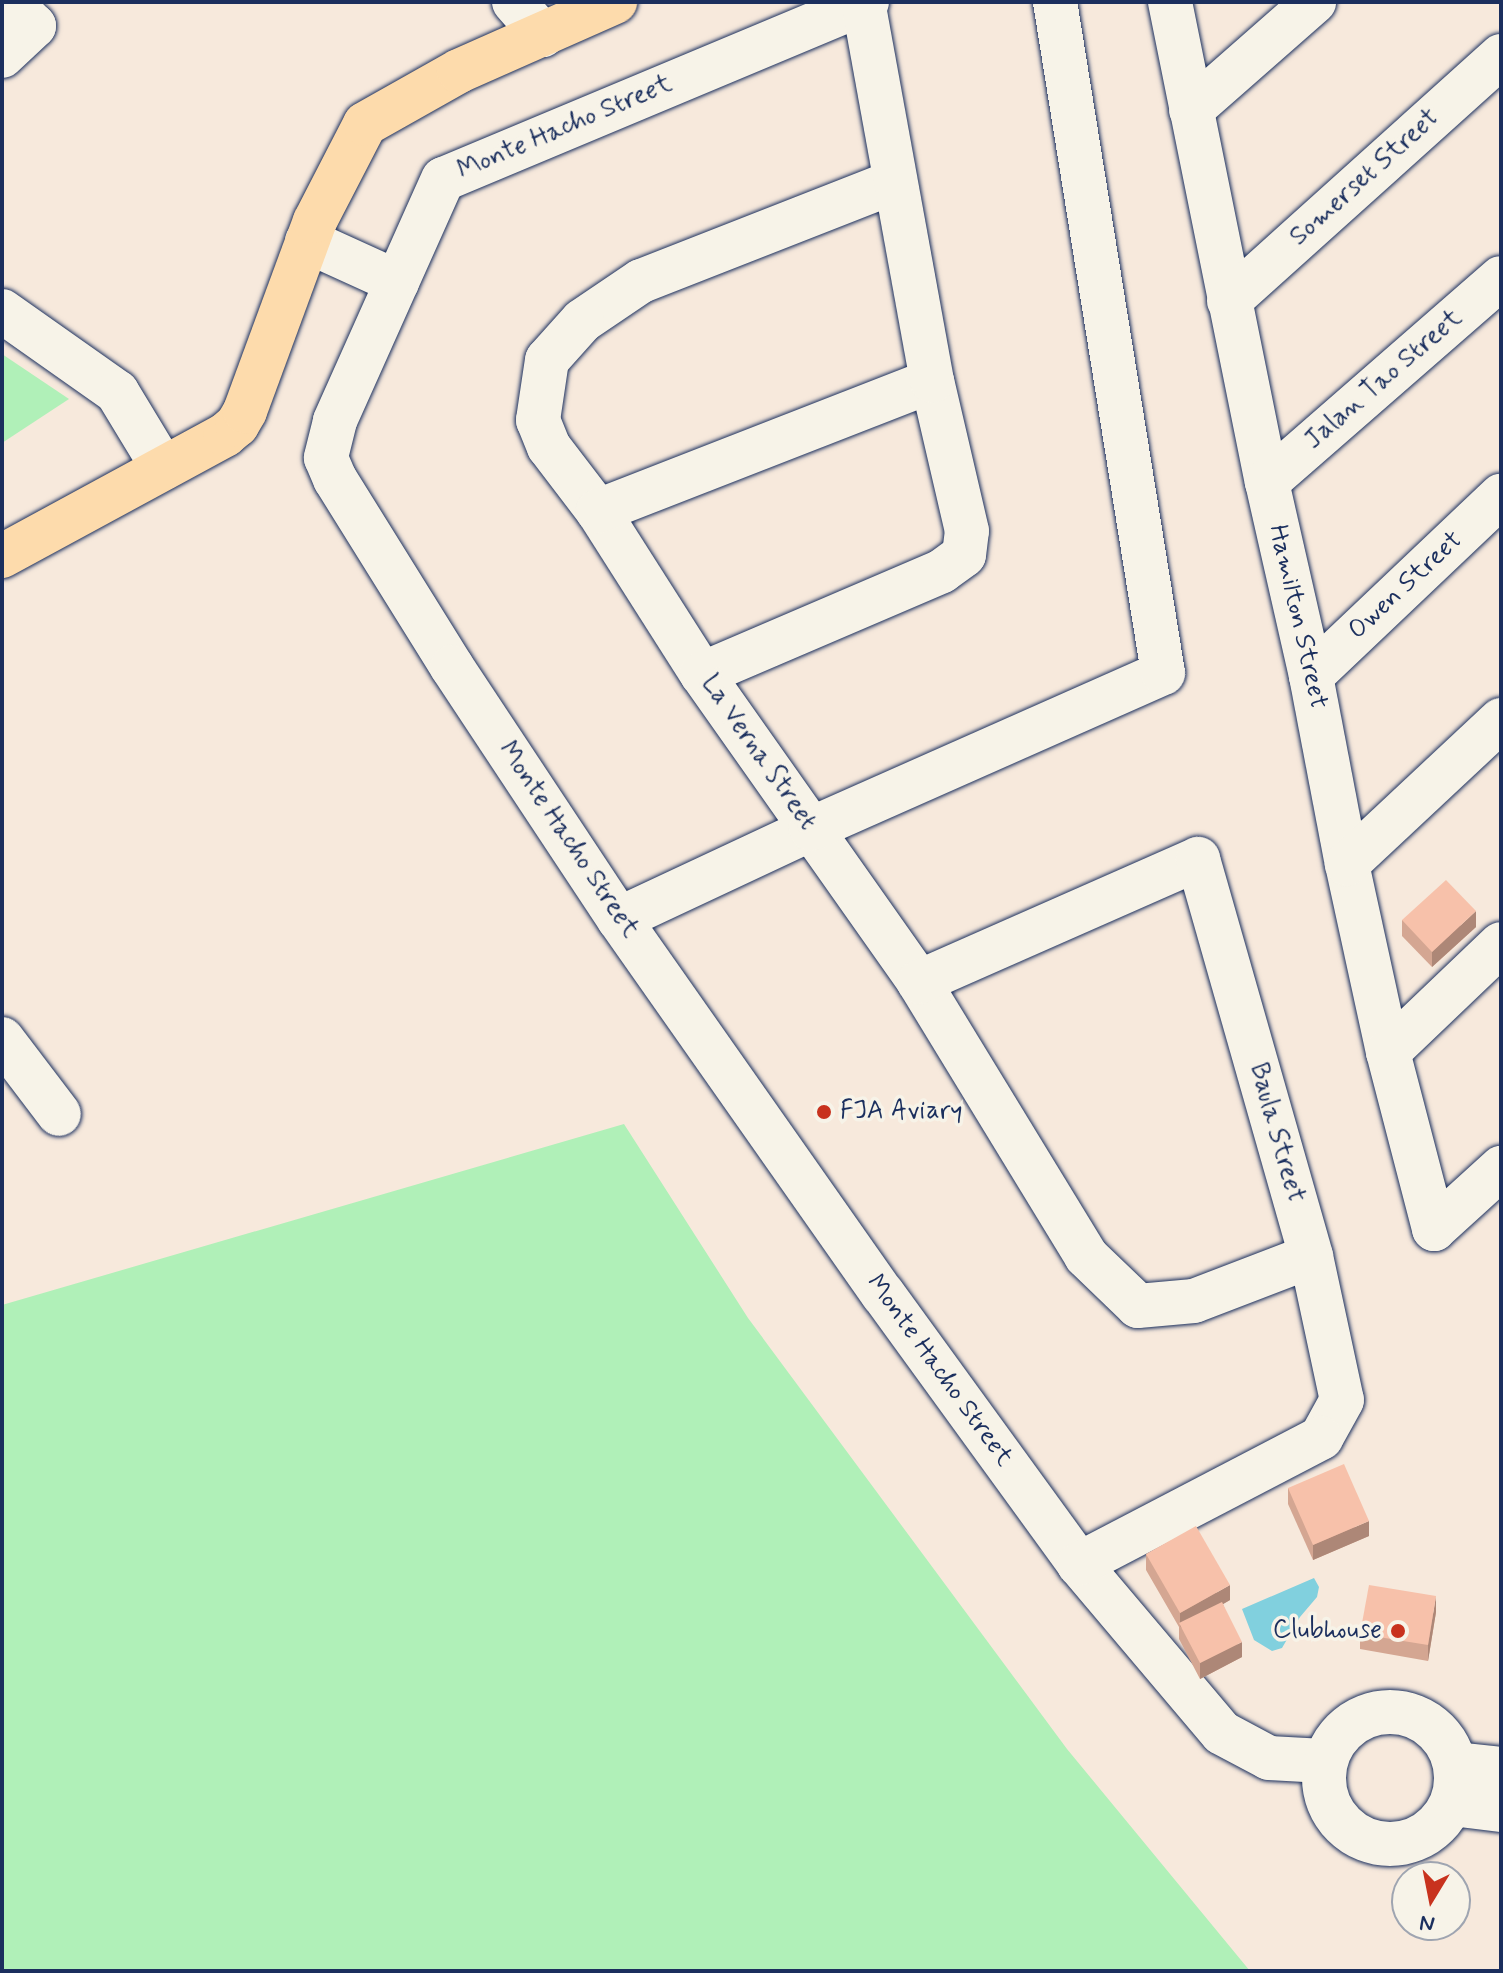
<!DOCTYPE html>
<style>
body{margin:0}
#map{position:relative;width:1503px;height:1973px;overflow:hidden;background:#f7e9dc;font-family:Mynerve,sans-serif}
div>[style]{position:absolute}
.green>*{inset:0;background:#b0f0b8}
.water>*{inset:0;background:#81d0de}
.roads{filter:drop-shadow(0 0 2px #1b2f5e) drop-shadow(0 0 2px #1b2f5e)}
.minor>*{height:44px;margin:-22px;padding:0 22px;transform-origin:22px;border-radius:22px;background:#f7f3e8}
.minor>.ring{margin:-22px;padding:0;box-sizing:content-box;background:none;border:44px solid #f7f3e8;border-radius:50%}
.major>*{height:44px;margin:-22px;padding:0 22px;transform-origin:22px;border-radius:22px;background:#fddbac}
.wall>*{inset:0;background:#d4a692}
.shaded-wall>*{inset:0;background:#ad8777}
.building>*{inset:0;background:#f7c1aa}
.dots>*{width:22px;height:22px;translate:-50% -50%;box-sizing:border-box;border:4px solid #f7f3e8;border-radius:50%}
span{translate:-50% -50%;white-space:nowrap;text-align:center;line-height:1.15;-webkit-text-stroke:7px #f7f3e8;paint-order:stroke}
.street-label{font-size:26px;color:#1b2f5e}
.poi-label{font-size:26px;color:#1b2f5e}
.left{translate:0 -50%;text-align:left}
.right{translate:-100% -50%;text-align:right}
.frame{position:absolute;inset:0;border:4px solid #1b2f5e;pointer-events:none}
.north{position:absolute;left:1391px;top:1861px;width:80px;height:80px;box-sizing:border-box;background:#f7f3e8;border:2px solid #9fa5b1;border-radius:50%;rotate:190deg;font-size:22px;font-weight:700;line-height:32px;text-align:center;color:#1b2f5e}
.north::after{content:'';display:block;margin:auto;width:28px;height:36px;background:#c8321e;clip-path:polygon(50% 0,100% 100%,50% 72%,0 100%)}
</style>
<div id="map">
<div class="green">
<div style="clip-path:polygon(2px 354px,69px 399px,2px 443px)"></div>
<div style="clip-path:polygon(624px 1124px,748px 1318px,1067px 1749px,1250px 1971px,2px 1971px,2px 1305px)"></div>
</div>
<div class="water">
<div style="clip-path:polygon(1314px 1578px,1319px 1587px,1317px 1597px,1300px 1617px,1282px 1648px,1272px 1651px,1254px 1640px,1242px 1609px)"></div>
</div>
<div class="roads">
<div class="minor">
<div style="left:514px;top:2px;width:44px;rotate:48.7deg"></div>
<div style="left:867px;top:2px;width:459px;rotate:157.3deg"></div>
<div style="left:443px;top:179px;width:265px;rotate:114.1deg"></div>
<div style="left:335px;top:421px;width:38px;rotate:104deg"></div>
<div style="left:326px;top:458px;width:23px;rotate:67deg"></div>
<div style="left:335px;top:479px;width:221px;rotate:58.1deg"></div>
<div style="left:452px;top:667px;width:302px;rotate:56.5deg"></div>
<div style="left:619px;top:919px;width:459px;rotate:54.9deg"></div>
<div style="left:883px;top:1294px;width:334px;rotate:54deg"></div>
<div style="left:1079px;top:1564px;width:221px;rotate:49.8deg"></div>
<div style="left:1222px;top:1733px;width:53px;rotate:28deg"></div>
<div style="left:1269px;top:1758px;width:55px;rotate:3.1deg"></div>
<div style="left:1170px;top:2px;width:490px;rotate:78.6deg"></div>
<div style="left:1267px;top:482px;width:199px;rotate:77.2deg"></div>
<div style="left:1311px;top:676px;width:191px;rotate:79.2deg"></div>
<div style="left:1347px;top:864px;width:192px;rotate:77.7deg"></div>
<div style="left:1388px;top:1052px;width:183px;rotate:75.4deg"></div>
<div style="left:1434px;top:1229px;width:91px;rotate:-42.3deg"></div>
<div style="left:2px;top:56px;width:44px;rotate:-43.2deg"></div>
<div style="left:34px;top:26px;width:34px;rotate:-135deg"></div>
<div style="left:1191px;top:110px;width:164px;rotate:-41.3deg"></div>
<div style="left:894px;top:182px;width:272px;rotate:158.6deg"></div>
<div style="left:641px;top:281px;width:71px;rotate:145.9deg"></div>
<div style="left:582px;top:321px;width:52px;rotate:131.9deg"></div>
<div style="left:547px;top:360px;width:61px;rotate:98.5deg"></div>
<div style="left:538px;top:420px;width:29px;rotate:68deg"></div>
<div style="left:549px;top:447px;width:81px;rotate:52.6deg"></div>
<div style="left:598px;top:511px;width:193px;rotate:57.5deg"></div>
<div style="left:702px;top:674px;width:377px;rotate:54.8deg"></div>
<div style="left:919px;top:982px;width:321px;rotate:58.6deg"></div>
<div style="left:1086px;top:1256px;width:72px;rotate:43.9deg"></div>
<div style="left:1138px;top:1306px;width:56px;rotate:-5.1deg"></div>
<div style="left:1194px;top:1301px;width:125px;rotate:-21deg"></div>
<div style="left:307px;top:241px;width:99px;rotate:24.5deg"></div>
<div style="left:1229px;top:301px;width:366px;rotate:-42deg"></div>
<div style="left:2px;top:311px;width:141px;rotate:35.2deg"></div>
<div style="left:117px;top:392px;width:89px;rotate:58.8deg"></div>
<div style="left:1267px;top:482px;width:310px;rotate:-41.1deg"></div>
<div style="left:598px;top:511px;width:358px;rotate:-21.3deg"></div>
<div style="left:702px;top:674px;width:261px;rotate:-23.2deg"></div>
<div style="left:942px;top:571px;width:27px;rotate:-36deg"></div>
<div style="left:964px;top:555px;width:24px;rotate:-83deg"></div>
<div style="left:967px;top:531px;width:154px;rotate:-103.1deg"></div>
<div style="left:932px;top:381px;width:384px;rotate:-100.3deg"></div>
<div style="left:1311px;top:676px;width:262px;rotate:-43.5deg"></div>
<div style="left:1347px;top:864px;width:211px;rotate:-43.1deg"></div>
<div style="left:619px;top:919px;width:212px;rotate:-25.1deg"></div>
<div style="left:811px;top:829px;width:385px;rotate:-23.9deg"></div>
<div style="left:1163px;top:673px;width:680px;rotate:-99.14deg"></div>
<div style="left:919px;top:982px;width:305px;rotate:-23.8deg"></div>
<div style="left:1198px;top:859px;width:413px;rotate:74.1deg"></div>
<div style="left:1311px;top:1256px;width:147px;rotate:77.9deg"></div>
<div style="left:1342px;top:1400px;width:43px;rotate:118.9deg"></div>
<div style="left:1321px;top:1438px;width:273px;rotate:152.5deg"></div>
<div style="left:2px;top:1039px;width:94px;rotate:52.8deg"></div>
<div style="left:1388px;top:1052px;width:156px;rotate:-43.7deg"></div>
<div class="ring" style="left:1324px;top:1712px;width:88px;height:88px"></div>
<div style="left:1456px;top:1764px;width:45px;rotate:6.3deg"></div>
<div style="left:1452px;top:1804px;width:49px;rotate:7deg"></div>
</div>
<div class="major">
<div style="left:2px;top:556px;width:254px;rotate:-28.5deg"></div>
<div style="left:225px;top:435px;width:16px;rotate:-40deg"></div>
<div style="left:237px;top:425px;width:16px;rotate:-60deg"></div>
<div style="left:245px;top:411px;width:202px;rotate:-69.8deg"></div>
<div style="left:315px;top:221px;width:109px;rotate:-62.7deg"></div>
<div style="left:365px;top:124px;width:108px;rotate:-29.4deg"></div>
<div style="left:459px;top:71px;width:171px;rotate:-23.9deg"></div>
</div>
</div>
<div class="wall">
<div style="clip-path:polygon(1402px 920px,1476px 927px,1432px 967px,1402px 936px)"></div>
<div style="clip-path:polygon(1288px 1488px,1369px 1536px,1313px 1560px,1288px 1504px)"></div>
<div style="clip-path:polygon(1146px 1554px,1230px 1600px,1223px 1604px,1242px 1657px,1200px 1679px,1179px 1639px,1179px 1627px,1146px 1570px)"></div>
<div style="clip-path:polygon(1436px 1612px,1428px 1661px,1360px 1649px,1360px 1634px)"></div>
</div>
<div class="shaded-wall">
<div style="clip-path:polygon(1476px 911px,1476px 927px,1432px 967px,1432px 952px)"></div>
<div style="clip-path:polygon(1369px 1521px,1369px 1536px,1313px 1560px,1313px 1545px)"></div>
<div style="clip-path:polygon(1230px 1585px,1230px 1600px,1182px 1628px,1180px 1626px,1180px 1613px)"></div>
<div style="clip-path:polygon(1436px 1596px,1436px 1612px,1428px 1661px,1428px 1645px)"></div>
<div style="clip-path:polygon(1242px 1642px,1242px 1657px,1200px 1679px,1200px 1663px)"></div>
</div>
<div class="building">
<div style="clip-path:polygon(1446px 880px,1476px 911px,1432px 952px,1402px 920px)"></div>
<div style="clip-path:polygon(1344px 1464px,1369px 1521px,1313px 1545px,1288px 1488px)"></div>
<div style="clip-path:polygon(1196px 1526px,1230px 1585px,1180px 1613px,1146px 1554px)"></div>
<div style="clip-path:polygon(1369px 1585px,1436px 1596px,1428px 1645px,1360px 1634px)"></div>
<div style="clip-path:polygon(1222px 1602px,1242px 1642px,1200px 1663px,1179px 1623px)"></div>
</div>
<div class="dots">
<div style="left:824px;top:1112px;background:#c8321e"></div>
<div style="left:1398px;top:1631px;background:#c8321e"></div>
</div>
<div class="street-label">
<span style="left:565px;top:128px;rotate:-23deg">Monte Hacho Street</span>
<span style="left:1365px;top:178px;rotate:-42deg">Somerset Street</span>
<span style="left:1384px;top:380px;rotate:-41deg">Jalan Tao Street</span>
<span style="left:1406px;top:586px;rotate:-43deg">Owen Street</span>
<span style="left:1297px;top:617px;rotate:77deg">Hamilton Street</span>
<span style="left:758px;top:753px;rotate:55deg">La Verna Street</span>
<span style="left:568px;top:840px;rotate:56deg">Monte Hacho Street</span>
<span style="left:1276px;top:1133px;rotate:74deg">Baula Street</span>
<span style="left:939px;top:1371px;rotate:54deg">Monte Hacho Street</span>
</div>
<div class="poi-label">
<span class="left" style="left:840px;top:1112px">FJA Aviary</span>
<span class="right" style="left:1382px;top:1631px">Clubhouse</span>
</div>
<div class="frame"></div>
<div class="north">N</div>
</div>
